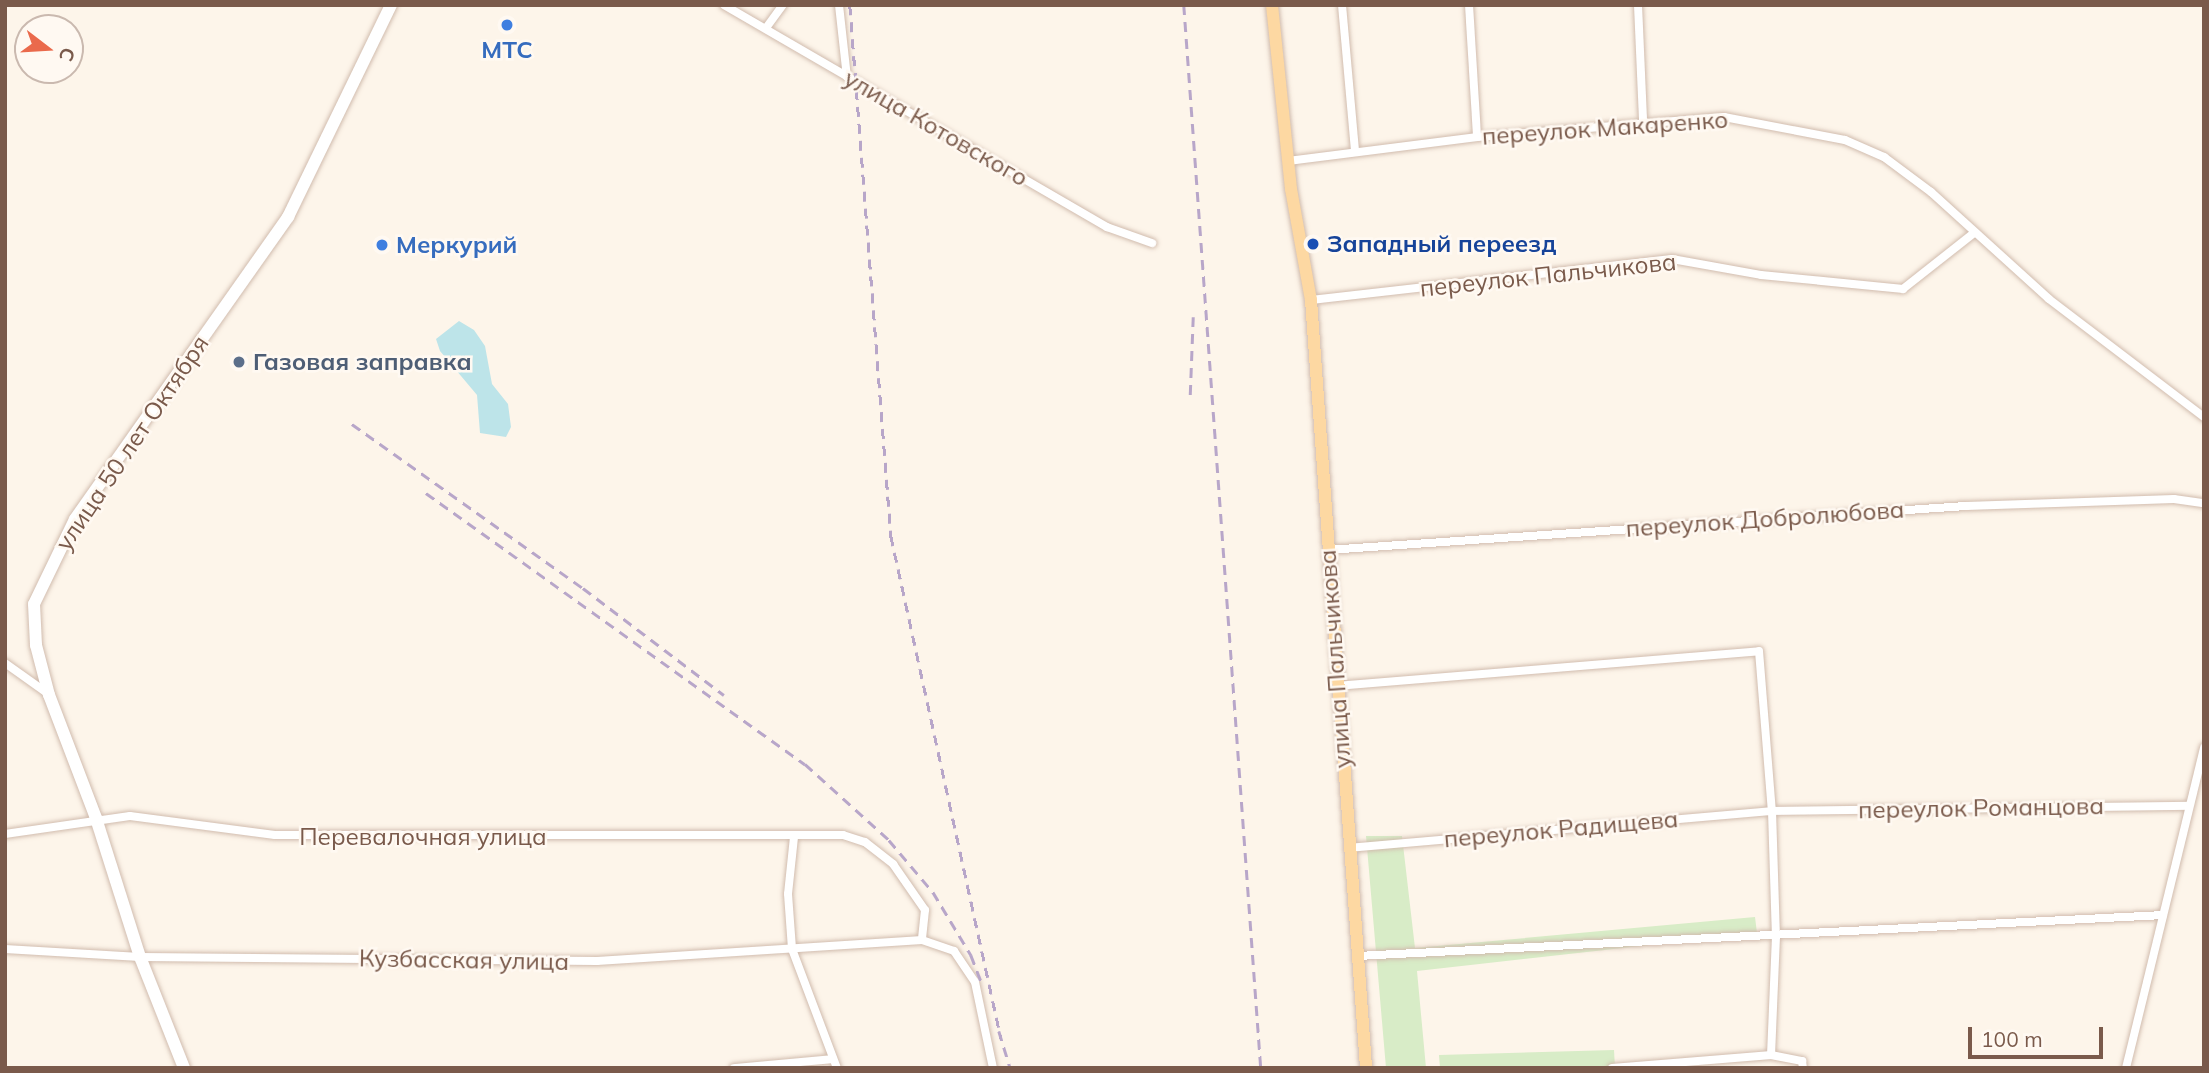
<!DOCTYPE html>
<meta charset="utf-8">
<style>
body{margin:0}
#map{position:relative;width:2209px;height:1073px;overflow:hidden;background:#fdf5ea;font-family:Mulish,sans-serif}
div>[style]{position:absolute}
.green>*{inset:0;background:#d8ecc7}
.water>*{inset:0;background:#bde4e9}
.roads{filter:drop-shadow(0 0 2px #d1bcae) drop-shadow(0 0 2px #d1bcae)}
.minor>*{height:8px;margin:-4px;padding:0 4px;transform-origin:4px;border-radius:4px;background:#fff}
.secondary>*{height:12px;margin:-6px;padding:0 6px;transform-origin:6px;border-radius:6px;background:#fff}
.primary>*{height:12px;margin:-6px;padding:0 6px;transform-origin:6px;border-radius:6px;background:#fdd8a2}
.rail>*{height:2.5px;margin-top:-1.25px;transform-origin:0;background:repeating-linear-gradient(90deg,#b8a6c9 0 10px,transparent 0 17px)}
.dots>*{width:19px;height:19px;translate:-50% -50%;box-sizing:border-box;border:4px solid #fff9f2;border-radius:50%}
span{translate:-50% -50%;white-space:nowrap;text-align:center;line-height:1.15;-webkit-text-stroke:5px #fff9f2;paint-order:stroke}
.shop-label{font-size:24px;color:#366cbe;font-weight:700}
.left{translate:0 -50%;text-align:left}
.street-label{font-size:24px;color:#7a5a4b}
.transit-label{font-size:24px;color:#164399;font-weight:700}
.service-label{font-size:24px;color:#4e5e75;font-weight:700}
.frame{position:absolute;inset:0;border:7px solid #7a5a4b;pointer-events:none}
.north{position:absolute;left:14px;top:14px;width:70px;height:70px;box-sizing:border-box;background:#fff9f2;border:2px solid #cab9af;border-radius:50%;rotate:107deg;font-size:19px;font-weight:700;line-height:28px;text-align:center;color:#7a5a4b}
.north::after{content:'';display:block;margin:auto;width:24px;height:32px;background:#ea6a4c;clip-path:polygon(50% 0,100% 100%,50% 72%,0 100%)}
.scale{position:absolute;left:1968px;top:1027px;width:135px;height:32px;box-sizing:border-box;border:4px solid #7a5a4b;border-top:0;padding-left:9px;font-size:21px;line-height:24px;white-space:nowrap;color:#7a5a4b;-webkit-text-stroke:5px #fff9f2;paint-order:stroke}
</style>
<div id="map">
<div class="green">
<div style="clip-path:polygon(1366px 836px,1402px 836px,1415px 948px,1755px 917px,1757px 933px,1417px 971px,1426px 1068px,1386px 1068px)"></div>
<div style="clip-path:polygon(1614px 1050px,1615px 1068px,1440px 1068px,1439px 1055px)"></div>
</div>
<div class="water">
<div style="clip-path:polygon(459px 321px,474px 330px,485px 346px,492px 384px,508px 404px,511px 427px,506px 437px,480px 433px,477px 395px,440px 351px,436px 339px)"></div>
</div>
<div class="roads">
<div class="minor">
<div style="left:724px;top:5px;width:443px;rotate:30.1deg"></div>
<div style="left:1107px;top:227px;width:48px;rotate:19.6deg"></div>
<div style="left:839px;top:5px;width:72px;rotate:83.7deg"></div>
<div style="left:1342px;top:5px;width:146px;rotate:84.9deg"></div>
<div style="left:1469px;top:5px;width:132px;rotate:86.5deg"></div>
<div style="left:1638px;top:5px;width:116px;rotate:87.5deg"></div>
<div style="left:766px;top:28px;width:29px;rotate:-54deg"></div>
<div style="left:1288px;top:161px;width:191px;rotate:-7.2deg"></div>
<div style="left:1477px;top:137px;width:248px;rotate:-4.6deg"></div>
<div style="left:1724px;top:117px;width:123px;rotate:10.8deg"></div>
<div style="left:1845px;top:140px;width:43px;rotate:23.6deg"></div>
<div style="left:1884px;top:157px;width:59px;rotate:36.7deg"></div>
<div style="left:1931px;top:192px;width:159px;rotate:42.2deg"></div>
<div style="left:2049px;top:299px;width:195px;rotate:37.3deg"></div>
<div style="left:1311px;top:300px;width:363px;rotate:-6.5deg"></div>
<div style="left:1672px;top:259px;width:90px;rotate:10.2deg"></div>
<div style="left:1761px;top:275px;width:143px;rotate:5.6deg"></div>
<div style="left:1903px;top:289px;width:90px;rotate:-38.3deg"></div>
<div style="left:1327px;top:550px;width:641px;rotate:-3.94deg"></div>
<div style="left:1966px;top:506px;width:208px;rotate:-1.9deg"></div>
<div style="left:2174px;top:499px;width:30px;rotate:8deg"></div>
<div style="left:5px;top:663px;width:52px;rotate:35.5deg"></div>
<div style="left:1337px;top:686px;width:423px;rotate:-4.7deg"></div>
<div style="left:1759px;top:651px;width:161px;rotate:85.4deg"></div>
<div style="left:1772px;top:811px;width:125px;rotate:88.2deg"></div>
<div style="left:1776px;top:936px;width:119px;rotate:92.4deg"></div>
<div style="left:1771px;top:1055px;width:32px;rotate:11deg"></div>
<div style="left:1802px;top:1061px;width:7px;rotate:82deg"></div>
<div style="left:5px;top:834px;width:126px;rotate:-8.2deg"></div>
<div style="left:130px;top:816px;width:146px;rotate:7.5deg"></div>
<div style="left:275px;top:835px;width:568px"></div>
<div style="left:843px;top:835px;width:23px;rotate:18deg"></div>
<div style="left:865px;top:842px;width:36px;rotate:38deg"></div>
<div style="left:893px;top:864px;width:56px;rotate:55.2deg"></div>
<div style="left:925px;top:910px;width:30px;rotate:96deg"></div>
<div style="left:922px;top:940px;width:34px;rotate:19deg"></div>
<div style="left:954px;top:951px;width:37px;rotate:56deg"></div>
<div style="left:975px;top:982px;width:88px;rotate:78.2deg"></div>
<div style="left:794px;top:837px;width:57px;rotate:96deg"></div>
<div style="left:788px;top:894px;width:55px;rotate:85.8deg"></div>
<div style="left:792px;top:949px;width:127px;rotate:69.3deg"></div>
<div style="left:1349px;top:848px;width:425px;rotate:-5deg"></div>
<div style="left:1772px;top:811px;width:417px;rotate:-0.7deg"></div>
<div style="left:5px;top:949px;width:135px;rotate:3.4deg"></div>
<div style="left:140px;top:957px;width:457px;rotate:0.5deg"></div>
<div style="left:597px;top:961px;width:326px;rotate:-3.7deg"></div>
<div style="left:1357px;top:956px;width:807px;rotate:-2.91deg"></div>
<div style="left:734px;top:1068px;width:99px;rotate:-5.2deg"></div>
<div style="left:1612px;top:1068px;width:160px;rotate:-4.7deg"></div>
<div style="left:2126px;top:1068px;width:330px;rotate:-76.3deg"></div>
</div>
<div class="secondary">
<div style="left:184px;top:1068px;width:119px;rotate:-111.6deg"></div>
<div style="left:140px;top:957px;width:146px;rotate:-107.6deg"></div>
<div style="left:96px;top:818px;width:132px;rotate:-110.9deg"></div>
<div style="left:49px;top:695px;width:52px;rotate:-104.6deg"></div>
<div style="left:36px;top:645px;width:41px;rotate:-92.8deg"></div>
<div style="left:34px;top:604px;width:94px;rotate:-64.2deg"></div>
<div style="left:75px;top:519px;width:370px;rotate:-54.8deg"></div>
<div style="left:288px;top:217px;width:236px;rotate:-64.1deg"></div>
</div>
<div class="primary">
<div style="left:1272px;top:5px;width:185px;rotate:84.1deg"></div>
<div style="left:1291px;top:189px;width:113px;rotate:79.8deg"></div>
<div style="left:1311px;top:300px;width:770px;rotate:85.9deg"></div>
</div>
</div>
<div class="rail">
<div style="left:850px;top:5px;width:533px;rotate:85.58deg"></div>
<div style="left:891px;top:536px;width:514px;rotate:77.64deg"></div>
<div style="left:1184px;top:5px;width:1066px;rotate:85.86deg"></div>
<div style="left:1190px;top:395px;width:78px;rotate:-87.8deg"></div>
<div style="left:352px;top:424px;width:283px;rotate:35.4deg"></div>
<div style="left:583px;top:588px;width:177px;rotate:37.2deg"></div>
<div style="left:426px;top:493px;width:466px;rotate:35.6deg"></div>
<div style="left:805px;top:764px;width:113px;rotate:42.1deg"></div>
<div style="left:889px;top:840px;width:68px;rotate:49.8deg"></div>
<div style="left:933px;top:892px;width:74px;rotate:58.9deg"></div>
<div style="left:971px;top:955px;width:28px;rotate:69deg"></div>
<div style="left:999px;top:1031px;width:39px;rotate:73deg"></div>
</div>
<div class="dots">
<div style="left:507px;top:25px;background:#3f7fe0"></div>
<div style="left:1313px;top:244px;background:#1a4fb4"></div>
<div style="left:382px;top:245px;background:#3f7fe0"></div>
<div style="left:239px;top:362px;background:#5c6f8a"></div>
</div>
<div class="shop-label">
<span style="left:507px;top:50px">МТС</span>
<span class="left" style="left:396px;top:245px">Меркурий</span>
</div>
<div class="street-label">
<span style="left:936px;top:128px;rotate:30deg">улица Котовского</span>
<span style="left:1605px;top:128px;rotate:-4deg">переулок Макаренко</span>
<span style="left:1548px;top:275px;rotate:-6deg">переулок Пальчикова</span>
<span style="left:132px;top:443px;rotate:-56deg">улица 50 лет Октября</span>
<span style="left:1765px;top:519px;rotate:-4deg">переулок Добролюбова</span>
<span style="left:1335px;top:659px;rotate:-94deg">улица Пальчикова</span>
<span style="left:1981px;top:808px;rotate:-1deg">переулок Романцова</span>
<span style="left:1561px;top:829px;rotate:-5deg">переулок Радищева</span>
<span style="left:423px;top:837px">Перевалочная улица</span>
<span style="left:464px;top:960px;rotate:1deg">Кузбасская улица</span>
</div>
<div class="transit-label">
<span class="left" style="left:1327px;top:244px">Западный переезд</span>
</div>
<div class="service-label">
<span class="left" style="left:253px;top:362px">Газовая заправка</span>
</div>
<div class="frame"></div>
<div class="north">С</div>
<div class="scale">100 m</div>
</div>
